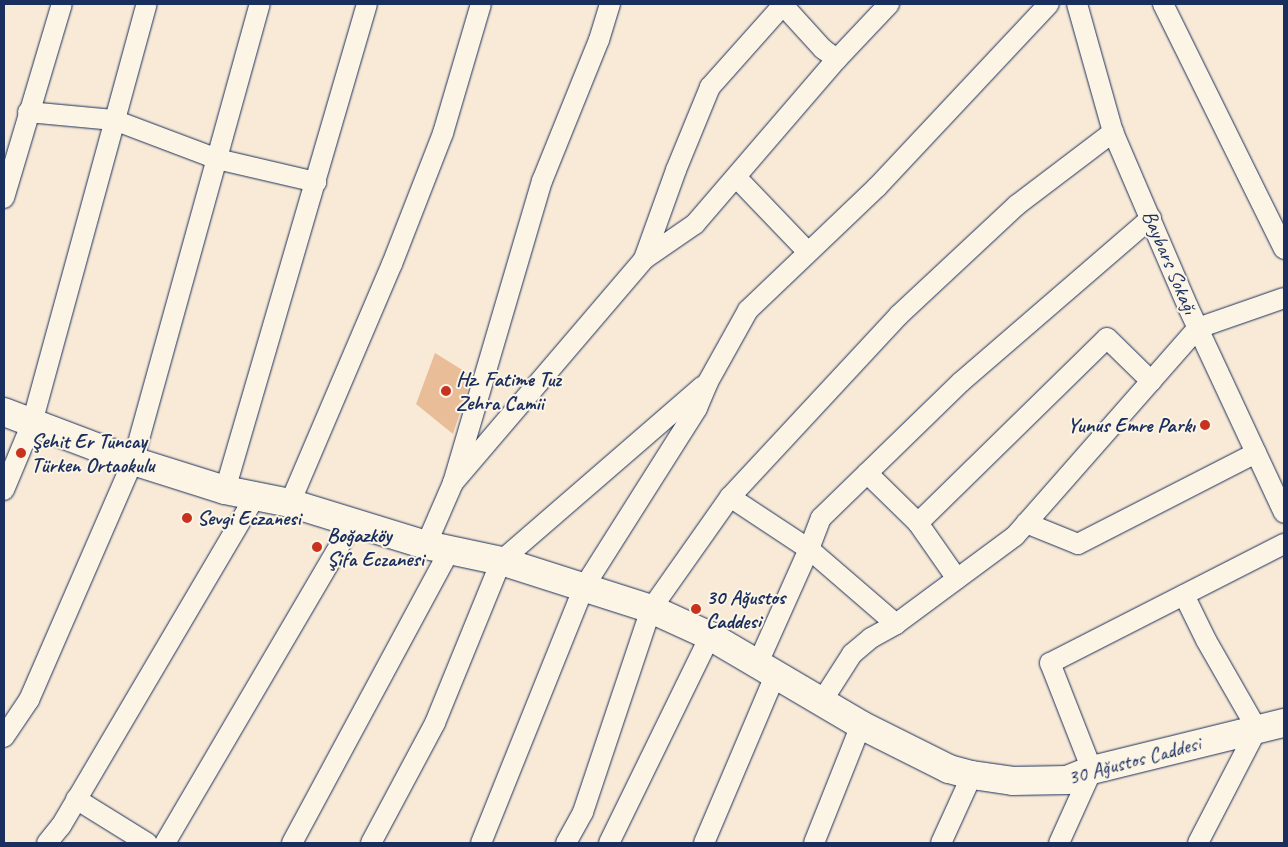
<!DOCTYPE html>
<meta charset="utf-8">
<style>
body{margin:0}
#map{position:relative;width:1288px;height:847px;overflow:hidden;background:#f8ead6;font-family:Caveat,sans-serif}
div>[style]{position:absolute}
.building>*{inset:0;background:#e9bd98}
.roads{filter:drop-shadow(0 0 1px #1b2f5e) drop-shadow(0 0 1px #1b2f5e)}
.minor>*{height:20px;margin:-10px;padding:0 10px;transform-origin:10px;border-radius:10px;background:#fcf5e5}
.secondary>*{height:28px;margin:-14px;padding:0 14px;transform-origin:14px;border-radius:14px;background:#fcf5e5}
.dots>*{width:14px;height:14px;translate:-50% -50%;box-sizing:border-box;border:2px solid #fcf5e5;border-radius:50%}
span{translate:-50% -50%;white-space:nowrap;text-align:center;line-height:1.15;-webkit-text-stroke:4px #fcf5e5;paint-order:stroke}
.street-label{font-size:21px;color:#1b2f5e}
.poi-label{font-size:21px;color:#1b2f5e;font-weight:700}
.left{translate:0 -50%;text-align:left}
.right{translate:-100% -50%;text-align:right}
.frame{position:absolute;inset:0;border:5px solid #1b2f5e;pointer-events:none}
</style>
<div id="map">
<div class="building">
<div style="clip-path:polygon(435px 353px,472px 376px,453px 434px,416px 404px)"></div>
</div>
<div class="roads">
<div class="minor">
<div style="left:782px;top:4px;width:61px;rotate:47.7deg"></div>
<div style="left:823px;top:49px;width:17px;rotate:36deg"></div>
<div style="left:1077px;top:4px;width:133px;rotate:74.3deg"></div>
<div style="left:1113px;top:132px;width:190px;rotate:66.8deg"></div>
<div style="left:1188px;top:307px;width:227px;rotate:65deg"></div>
<div style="left:1163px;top:4px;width:273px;rotate:63.7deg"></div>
<div style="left:28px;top:112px;width:86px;rotate:5.3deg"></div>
<div style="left:114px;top:120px;width:110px;rotate:20.7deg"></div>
<div style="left:217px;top:159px;width:102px;rotate:13.1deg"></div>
<div style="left:736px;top:177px;width:104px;rotate:46.2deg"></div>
<div style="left:4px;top:198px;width:202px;rotate:-73.4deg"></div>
<div style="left:644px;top:259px;width:95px;rotate:-70.2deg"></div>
<div style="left:676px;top:170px;width:90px;rotate:-67.7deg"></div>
<div style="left:710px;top:87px;width:111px;rotate:-48.3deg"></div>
<div style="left:867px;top:473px;width:71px;rotate:44.4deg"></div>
<div style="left:918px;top:523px;width:68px;rotate:55.1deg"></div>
<div style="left:453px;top:483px;width:294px;rotate:-49.5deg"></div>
<div style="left:644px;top:259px;width:62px;rotate:-34.5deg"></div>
<div style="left:695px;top:224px;width:218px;rotate:-49.3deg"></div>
<div style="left:837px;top:59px;width:76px;rotate:-46.6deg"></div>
<div style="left:4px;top:490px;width:73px;rotate:-67.3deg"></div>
<div style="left:32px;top:423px;width:434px;rotate:-74.7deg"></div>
<div style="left:225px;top:490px;width:506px;rotate:-73.71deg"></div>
<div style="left:730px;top:497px;width:95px;rotate:33.4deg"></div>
<div style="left:809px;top:549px;width:115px;rotate:40.8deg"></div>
<div style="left:896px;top:624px;width:148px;rotate:-36.5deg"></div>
<div style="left:1015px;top:536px;width:277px;rotate:-48.7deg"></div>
<div style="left:1198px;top:328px;width:91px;rotate:-19.2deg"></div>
<div style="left:290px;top:503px;width:260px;rotate:-66.9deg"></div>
<div style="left:392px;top:264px;width:141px;rotate:-68.7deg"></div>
<div style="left:443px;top:133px;width:134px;rotate:-73.6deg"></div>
<div style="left:918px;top:523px;width:264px;rotate:-44.4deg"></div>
<div style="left:1107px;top:338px;width:62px;rotate:44.3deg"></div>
<div style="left:1026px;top:523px;width:56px;rotate:22deg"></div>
<div style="left:1078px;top:544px;width:200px;rotate:-27.1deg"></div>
<div style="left:426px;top:545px;width:68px;rotate:-66.5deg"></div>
<div style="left:453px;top:483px;width:315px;rotate:-73.6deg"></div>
<div style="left:542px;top:181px;width:152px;rotate:-68deg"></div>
<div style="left:599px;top:40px;width:38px;rotate:-73deg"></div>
<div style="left:1184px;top:595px;width:50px;rotate:63.9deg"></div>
<div style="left:1206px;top:640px;width:103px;rotate:60.2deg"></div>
<div style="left:1257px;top:729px;width:128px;rotate:117.4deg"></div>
<div style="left:758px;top:663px;width:125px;rotate:-65.9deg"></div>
<div style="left:809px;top:549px;width:33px;rotate:-69deg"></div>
<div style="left:821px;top:518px;width:195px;rotate:-44.2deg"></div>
<div style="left:961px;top:382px;width:251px;rotate:-40.8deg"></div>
<div style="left:822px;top:701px;width:56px;rotate:-57.4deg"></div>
<div style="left:852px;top:654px;width:25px;rotate:-40deg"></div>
<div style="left:871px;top:638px;width:29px;rotate:-29deg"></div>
<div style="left:4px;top:737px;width:45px;rotate:-56deg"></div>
<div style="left:29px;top:700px;width:261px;rotate:-66.5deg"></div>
<div style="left:133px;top:461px;width:474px;rotate:-74.5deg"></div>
<div style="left:76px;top:799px;width:84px;rotate:31.8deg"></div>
<div style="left:47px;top:843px;width:22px;rotate:-51deg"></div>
<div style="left:61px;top:826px;width:382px;rotate:-59.5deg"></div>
<div style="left:165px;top:843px;width:371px;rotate:-59.6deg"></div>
<div style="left:292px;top:843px;width:334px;rotate:-61.7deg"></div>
<div style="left:371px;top:843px;width:136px;rotate:-61.9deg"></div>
<div style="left:435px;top:723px;width:175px;rotate:-67.8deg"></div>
<div style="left:501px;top:561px;width:267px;rotate:-40.9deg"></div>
<div style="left:481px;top:843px;width:276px;rotate:-68.1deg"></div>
<div style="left:584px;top:587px;width:212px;rotate:-57.7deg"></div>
<div style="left:697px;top:408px;width:28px;rotate:-67deg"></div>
<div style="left:708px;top:382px;width:82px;rotate:-60.9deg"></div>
<div style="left:748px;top:310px;width:178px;rotate:-43.6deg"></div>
<div style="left:877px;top:187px;width:251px;rotate:-46.8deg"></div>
<div style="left:566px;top:843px;width:35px;rotate:-61deg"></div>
<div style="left:583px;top:812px;width:214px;rotate:-71.5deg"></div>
<div style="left:651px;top:609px;width:137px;rotate:-54.8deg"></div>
<div style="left:730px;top:497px;width:248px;rotate:-47.1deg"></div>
<div style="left:899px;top:315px;width:161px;rotate:-43deg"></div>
<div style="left:1017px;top:205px;width:121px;rotate:-37.2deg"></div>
<div style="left:609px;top:843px;width:230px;rotate:-64deg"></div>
<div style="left:704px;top:843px;width:185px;rotate:-67deg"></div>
<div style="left:814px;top:843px;width:127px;rotate:-68.3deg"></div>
<div style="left:941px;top:843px;width:75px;rotate:-65.5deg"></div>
<div style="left:1059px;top:843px;width:80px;rotate:-65.7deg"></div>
<div style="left:1092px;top:770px;width:115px;rotate:-111.4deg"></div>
<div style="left:1050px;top:663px;width:263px;rotate:-27deg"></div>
</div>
<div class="secondary">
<div style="left:4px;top:412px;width:138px;rotate:20.8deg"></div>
<div style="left:133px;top:461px;width:96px;rotate:17.5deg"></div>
<div style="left:225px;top:490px;width:66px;rotate:11.3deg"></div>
<div style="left:290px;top:503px;width:142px;rotate:17.2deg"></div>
<div style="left:426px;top:545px;width:77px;rotate:12deg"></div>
<div style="left:501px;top:561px;width:157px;rotate:17.7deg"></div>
<div style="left:651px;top:609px;width:65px;rotate:24.6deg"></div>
<div style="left:710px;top:636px;width:175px;rotate:30.5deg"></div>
<div style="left:861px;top:725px;width:98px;rotate:26.6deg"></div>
<div style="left:949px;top:769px;width:24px;rotate:15deg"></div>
<div style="left:972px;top:775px;width:41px;rotate:8.3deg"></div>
<div style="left:1013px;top:781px;width:54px;rotate:-1.1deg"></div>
<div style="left:1067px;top:780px;width:27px;rotate:-22deg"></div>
<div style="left:1092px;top:770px;width:198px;rotate:-13.8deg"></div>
</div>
</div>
<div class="dots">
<div style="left:446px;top:391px;background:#c8321e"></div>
<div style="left:1205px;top:425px;background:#c8321e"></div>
<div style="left:21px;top:453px;background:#c8321e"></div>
<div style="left:187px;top:518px;background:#c8321e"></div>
<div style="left:317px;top:547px;background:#c8321e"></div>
<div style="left:696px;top:609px;background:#c8321e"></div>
</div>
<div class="street-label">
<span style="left:1170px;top:262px;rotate:67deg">Baybars Sokağı</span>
<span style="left:1134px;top:760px;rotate:-15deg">30 Ağustos Caddesi</span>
</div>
<div class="poi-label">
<span class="left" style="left:456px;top:391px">Hz. Fatime Tuz<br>Zehra Camii</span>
<span class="right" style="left:1195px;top:425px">Yunus Emre Parkı</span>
<span class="left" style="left:31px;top:453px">Şehit Er Tuncay<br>Türken Ortaokulu</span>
<span class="left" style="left:197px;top:518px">Sevgi Eczanesi</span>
<span class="left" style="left:327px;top:547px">Boğazköy<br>Şifa Eczanesi</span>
<span class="left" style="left:706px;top:609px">30 Ağustos<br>Caddesi</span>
</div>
<div class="frame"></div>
</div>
